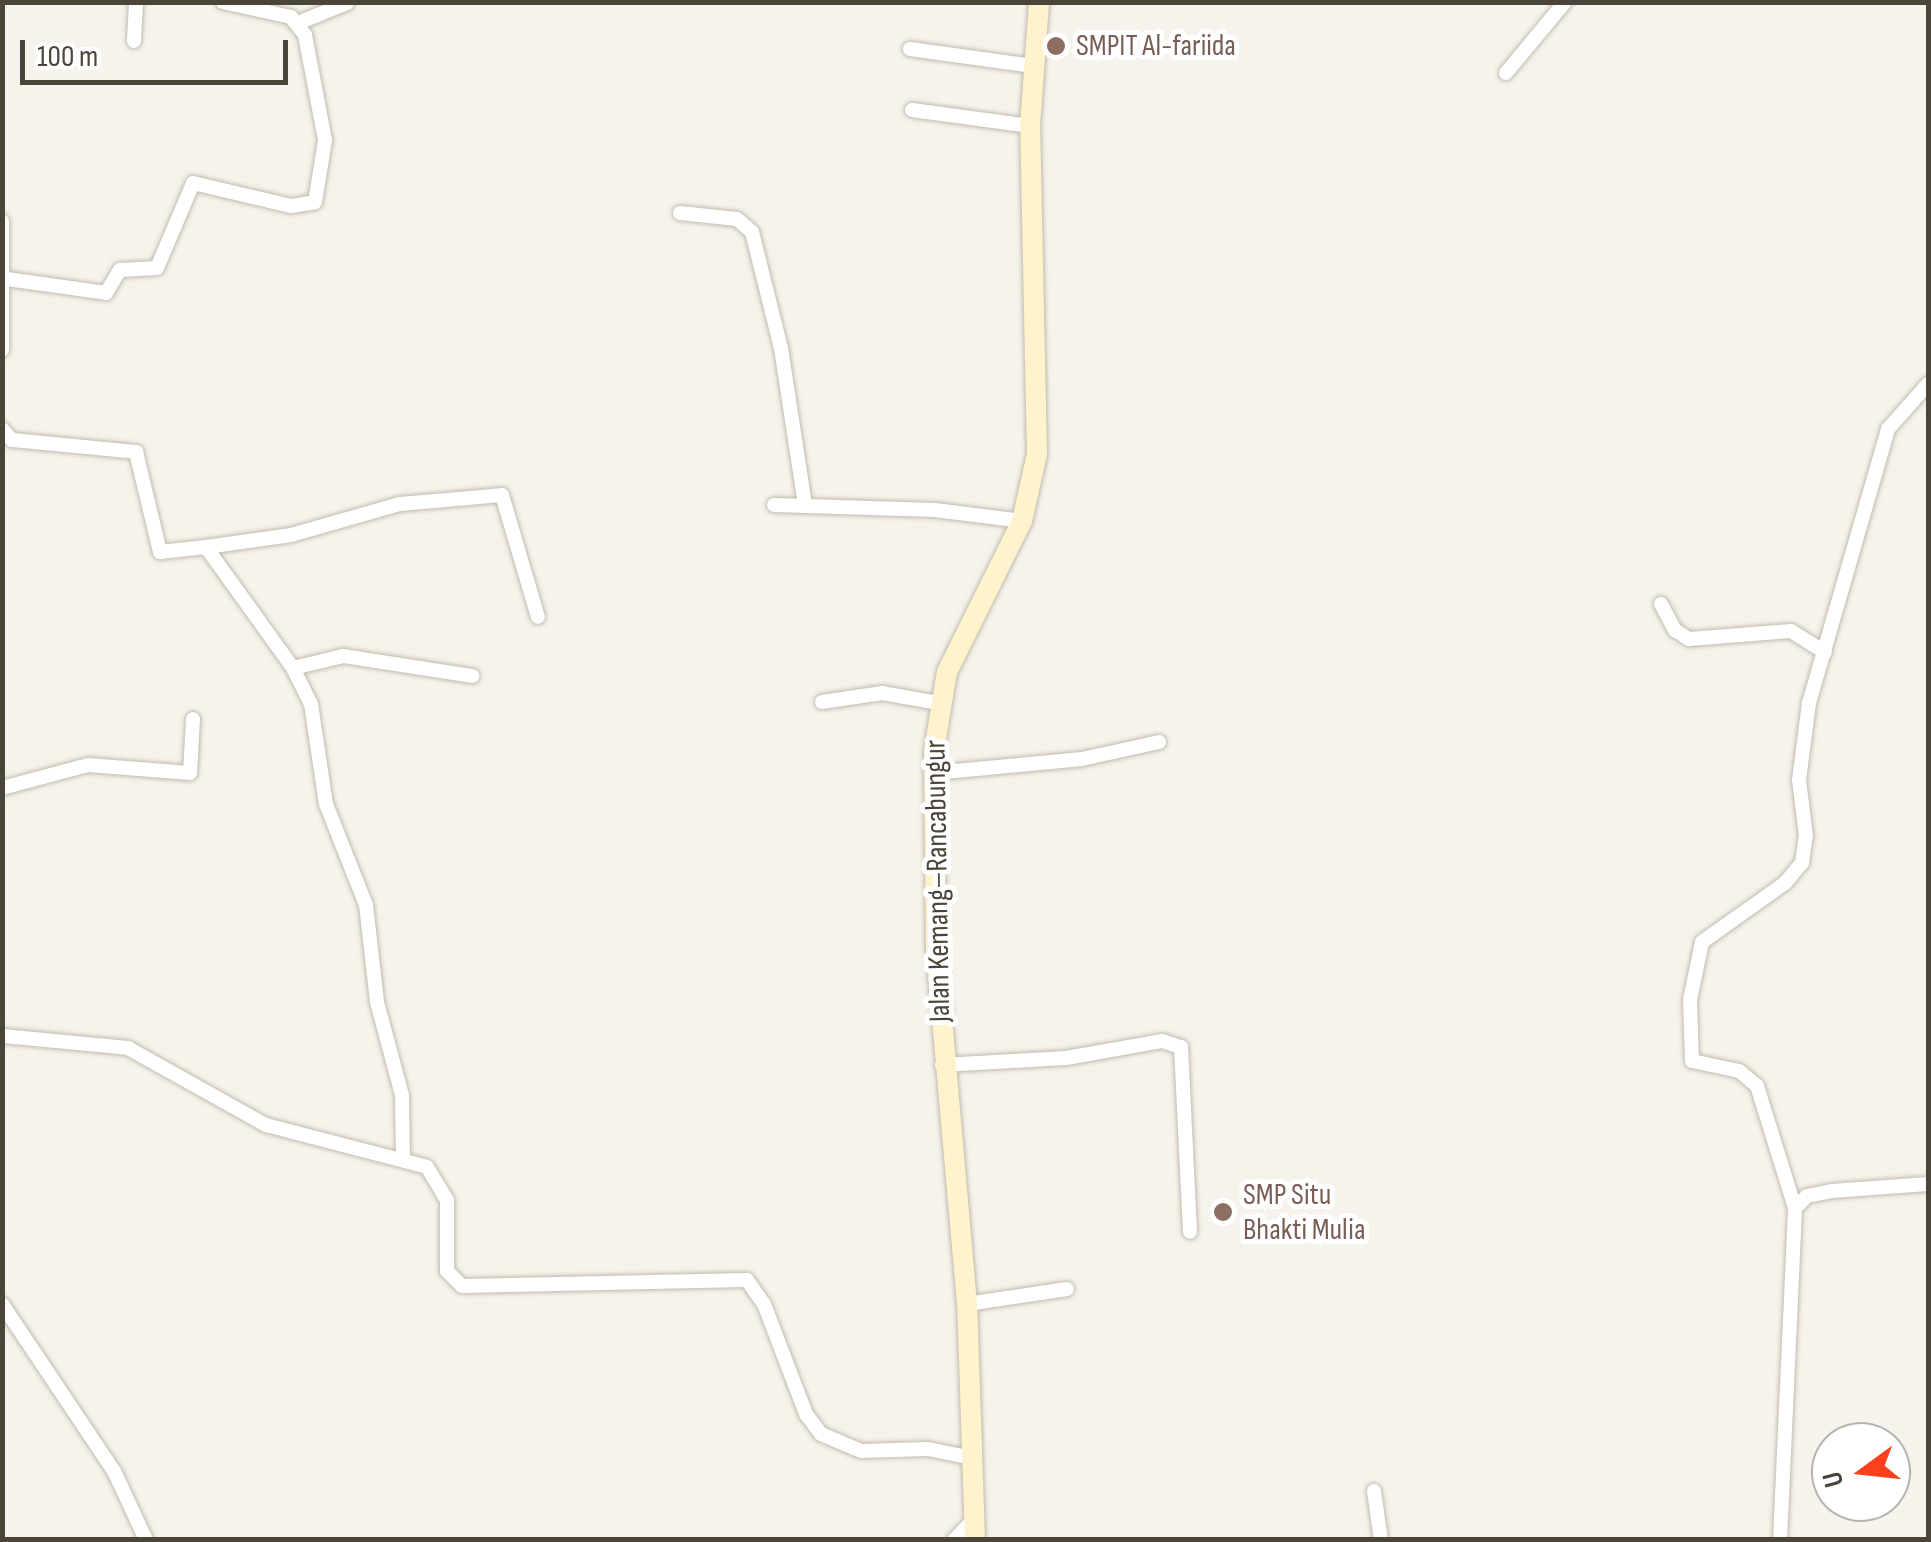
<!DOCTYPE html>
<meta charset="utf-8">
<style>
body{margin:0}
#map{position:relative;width:1931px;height:1542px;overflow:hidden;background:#f6f3ec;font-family:"Sofia Sans Condensed",sans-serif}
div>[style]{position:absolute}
.roads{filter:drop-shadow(0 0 2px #c2bbae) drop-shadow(0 0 2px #c2bbae)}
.street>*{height:14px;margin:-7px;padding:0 7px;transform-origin:7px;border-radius:7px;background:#fff}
.secondary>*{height:20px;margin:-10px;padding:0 10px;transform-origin:10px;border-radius:10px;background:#fff3cd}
.dots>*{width:28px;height:28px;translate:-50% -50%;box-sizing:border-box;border:5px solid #fff;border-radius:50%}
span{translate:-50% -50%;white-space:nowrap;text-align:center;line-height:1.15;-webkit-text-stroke:10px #fff;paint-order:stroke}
.education-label{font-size:30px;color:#785e54}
.left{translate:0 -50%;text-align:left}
.street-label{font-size:30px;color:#4b4439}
.frame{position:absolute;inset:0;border:5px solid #4b4439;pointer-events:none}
.north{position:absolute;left:1811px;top:1422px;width:100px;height:100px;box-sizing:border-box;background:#fff;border:2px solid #b7b4b0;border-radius:50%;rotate:255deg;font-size:28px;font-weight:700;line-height:40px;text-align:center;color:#4b4439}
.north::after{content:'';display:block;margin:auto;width:35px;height:45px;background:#fc3f1d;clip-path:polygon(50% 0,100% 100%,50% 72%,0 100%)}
.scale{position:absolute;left:20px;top:40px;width:268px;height:45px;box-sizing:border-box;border:5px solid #4b4439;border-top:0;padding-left:12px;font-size:30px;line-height:35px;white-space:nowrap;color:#4b4439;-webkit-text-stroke:8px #fff;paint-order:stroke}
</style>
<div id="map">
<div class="roads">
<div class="street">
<div style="left:298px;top:23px;width:53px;rotate:-22.2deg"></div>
<div style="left:134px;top:41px;width:39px;rotate:-87deg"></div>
<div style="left:910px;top:49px;width:124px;rotate:7.9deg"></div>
<div style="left:1506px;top:73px;width:92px;rotate:-50.3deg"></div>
<div style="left:912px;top:110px;width:119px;rotate:7.7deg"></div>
<div style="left:680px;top:213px;width:57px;rotate:6deg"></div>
<div style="left:737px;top:219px;width:20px;rotate:41deg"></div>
<div style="left:752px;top:232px;width:120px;rotate:76deg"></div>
<div style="left:781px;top:348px;width:158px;rotate:81.3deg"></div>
<div style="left:2px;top:221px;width:129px;rotate:90deg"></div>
<div style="left:7px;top:279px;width:100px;rotate:8deg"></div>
<div style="left:106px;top:293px;width:27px;rotate:-59deg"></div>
<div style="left:120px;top:270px;width:37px;rotate:-3deg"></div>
<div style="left:157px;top:268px;width:92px;rotate:-67deg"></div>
<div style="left:193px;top:183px;width:101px;rotate:13.2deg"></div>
<div style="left:291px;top:206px;width:24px;rotate:-9deg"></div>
<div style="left:315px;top:202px;width:63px;rotate:-80.8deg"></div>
<div style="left:325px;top:140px;width:107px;rotate:-100.8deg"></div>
<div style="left:305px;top:35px;width:23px;rotate:-128deg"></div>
<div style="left:291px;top:17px;width:70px;rotate:-167.6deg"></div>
<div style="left:2px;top:429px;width:15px;rotate:48deg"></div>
<div style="left:12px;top:440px;width:125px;rotate:5.5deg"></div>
<div style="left:136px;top:452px;width:103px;rotate:76.5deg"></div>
<div style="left:160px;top:552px;width:46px;rotate:-6.2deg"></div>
<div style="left:206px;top:547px;width:149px;rotate:54.3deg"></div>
<div style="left:293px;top:668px;width:40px;rotate:63.4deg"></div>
<div style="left:311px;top:704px;width:101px;rotate:81.5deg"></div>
<div style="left:326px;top:804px;width:109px;rotate:68.4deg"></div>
<div style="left:366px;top:905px;width:98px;rotate:83.5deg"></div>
<div style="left:377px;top:1002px;width:96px;rotate:75deg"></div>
<div style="left:402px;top:1095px;width:61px;rotate:89.1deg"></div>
<div style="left:774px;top:505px;width:161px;rotate:1.8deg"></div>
<div style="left:935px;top:510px;width:88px;rotate:7.2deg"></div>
<div style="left:206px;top:547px;width:86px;rotate:-8deg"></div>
<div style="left:291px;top:535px;width:113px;rotate:-15.9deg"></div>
<div style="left:400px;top:504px;width:102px;rotate:-5deg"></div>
<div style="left:502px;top:495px;width:127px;rotate:73.6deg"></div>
<div style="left:1661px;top:604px;width:30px;rotate:62deg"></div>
<div style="left:1675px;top:630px;width:17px;rotate:33deg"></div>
<div style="left:1689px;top:639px;width:102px;rotate:-4.5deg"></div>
<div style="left:1791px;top:631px;width:40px;rotate:32deg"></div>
<div style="left:293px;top:668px;width:51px;rotate:-13.5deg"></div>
<div style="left:343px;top:656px;width:131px;rotate:8.8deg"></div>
<div style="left:822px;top:702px;width:61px;rotate:-8.5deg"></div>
<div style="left:882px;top:693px;width:58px;rotate:10deg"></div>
<div style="left:934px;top:773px;width:149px;rotate:-5.4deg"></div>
<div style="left:1082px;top:759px;width:79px;rotate:-12.4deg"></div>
<div style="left:2px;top:788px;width:89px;rotate:-15deg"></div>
<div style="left:88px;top:765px;width:102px;rotate:4.5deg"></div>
<div style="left:190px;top:773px;width:54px;rotate:-86.8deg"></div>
<div style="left:2px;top:1036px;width:127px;rotate:5.4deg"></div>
<div style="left:128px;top:1048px;width:158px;rotate:29.2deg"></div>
<div style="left:266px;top:1125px;width:166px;rotate:14.6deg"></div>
<div style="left:427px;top:1167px;width:39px;rotate:59deg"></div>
<div style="left:447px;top:1200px;width:71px;rotate:90deg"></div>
<div style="left:447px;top:1271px;width:21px;rotate:45deg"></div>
<div style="left:462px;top:1286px;width:285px;rotate:-1.2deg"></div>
<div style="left:747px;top:1280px;width:29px;rotate:55deg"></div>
<div style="left:764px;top:1304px;width:118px;rotate:69.1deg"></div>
<div style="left:806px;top:1414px;width:25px;rotate:53deg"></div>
<div style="left:821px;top:1434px;width:43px;rotate:23deg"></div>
<div style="left:861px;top:1451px;width:67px;rotate:-1.7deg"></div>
<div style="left:928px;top:1449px;width:41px;rotate:11.3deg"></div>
<div style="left:942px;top:1065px;width:124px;rotate:-3.2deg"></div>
<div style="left:1066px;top:1058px;width:97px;rotate:-10deg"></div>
<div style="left:1162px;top:1041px;width:20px;rotate:18deg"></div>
<div style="left:1181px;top:1047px;width:185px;rotate:87.2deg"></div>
<div style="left:1795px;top:1208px;width:17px;rotate:-45deg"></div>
<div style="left:1807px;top:1196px;width:25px;rotate:-11deg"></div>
<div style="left:1832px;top:1191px;width:96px;rotate:-4.2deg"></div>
<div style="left:2px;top:1304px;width:201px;rotate:56.2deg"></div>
<div style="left:114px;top:1471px;width:76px;rotate:65.1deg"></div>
<div style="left:967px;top:1304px;width:101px;rotate:-8.5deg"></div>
<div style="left:1374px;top:1491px;width:49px;rotate:81.9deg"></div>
<div style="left:954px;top:1540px;width:28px;rotate:-46deg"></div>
<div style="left:1780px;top:1540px;width:332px;rotate:-87.4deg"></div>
<div style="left:1795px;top:1208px;width:128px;rotate:-107.3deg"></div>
<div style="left:1757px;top:1086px;width:23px;rotate:-140deg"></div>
<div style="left:1739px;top:1071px;width:48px;rotate:-168deg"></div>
<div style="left:1692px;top:1061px;width:61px;rotate:-91.9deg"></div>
<div style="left:1690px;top:1000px;width:59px;rotate:-78.3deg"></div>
<div style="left:1702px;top:942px;width:102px;rotate:-35.4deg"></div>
<div style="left:1785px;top:883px;width:26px;rotate:-50deg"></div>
<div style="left:1802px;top:863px;width:27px;rotate:-82deg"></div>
<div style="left:1806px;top:836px;width:56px;rotate:-97.1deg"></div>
<div style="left:1799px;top:780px;width:78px;rotate:-82.6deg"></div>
<div style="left:1809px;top:703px;width:285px;rotate:-73.9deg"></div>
<div style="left:1888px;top:429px;width:60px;rotate:-48.4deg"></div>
</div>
<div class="secondary">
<div style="left:975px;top:1540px;width:236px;rotate:-91.9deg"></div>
<div style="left:967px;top:1304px;width:354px;rotate:-95deg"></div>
<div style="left:936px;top:951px;width:200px;rotate:-90.6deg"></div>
<div style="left:934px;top:751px;width:80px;rotate:-80.7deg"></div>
<div style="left:947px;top:672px;width:169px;rotate:-63.6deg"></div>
<div style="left:1022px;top:521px;width:69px;rotate:-77.4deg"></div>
<div style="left:1037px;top:454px;width:328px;rotate:-91.2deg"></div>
<div style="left:1030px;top:126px;width:124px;rotate:-85.8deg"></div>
</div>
</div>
<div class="dots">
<div style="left:1056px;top:46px;background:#8d6e63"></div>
<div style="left:1223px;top:1212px;background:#8d6e63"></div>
</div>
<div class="education-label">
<span class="left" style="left:1076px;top:46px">SMPIT Al-fariida</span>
<span class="left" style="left:1243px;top:1212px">SMP Situ<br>Bhakti Mulia</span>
</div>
<div class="street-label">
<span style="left:938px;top:881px;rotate:-91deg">Jalan Kemang–Rancabungur</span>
</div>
<div class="frame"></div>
<div class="north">U</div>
<div class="scale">100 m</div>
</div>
